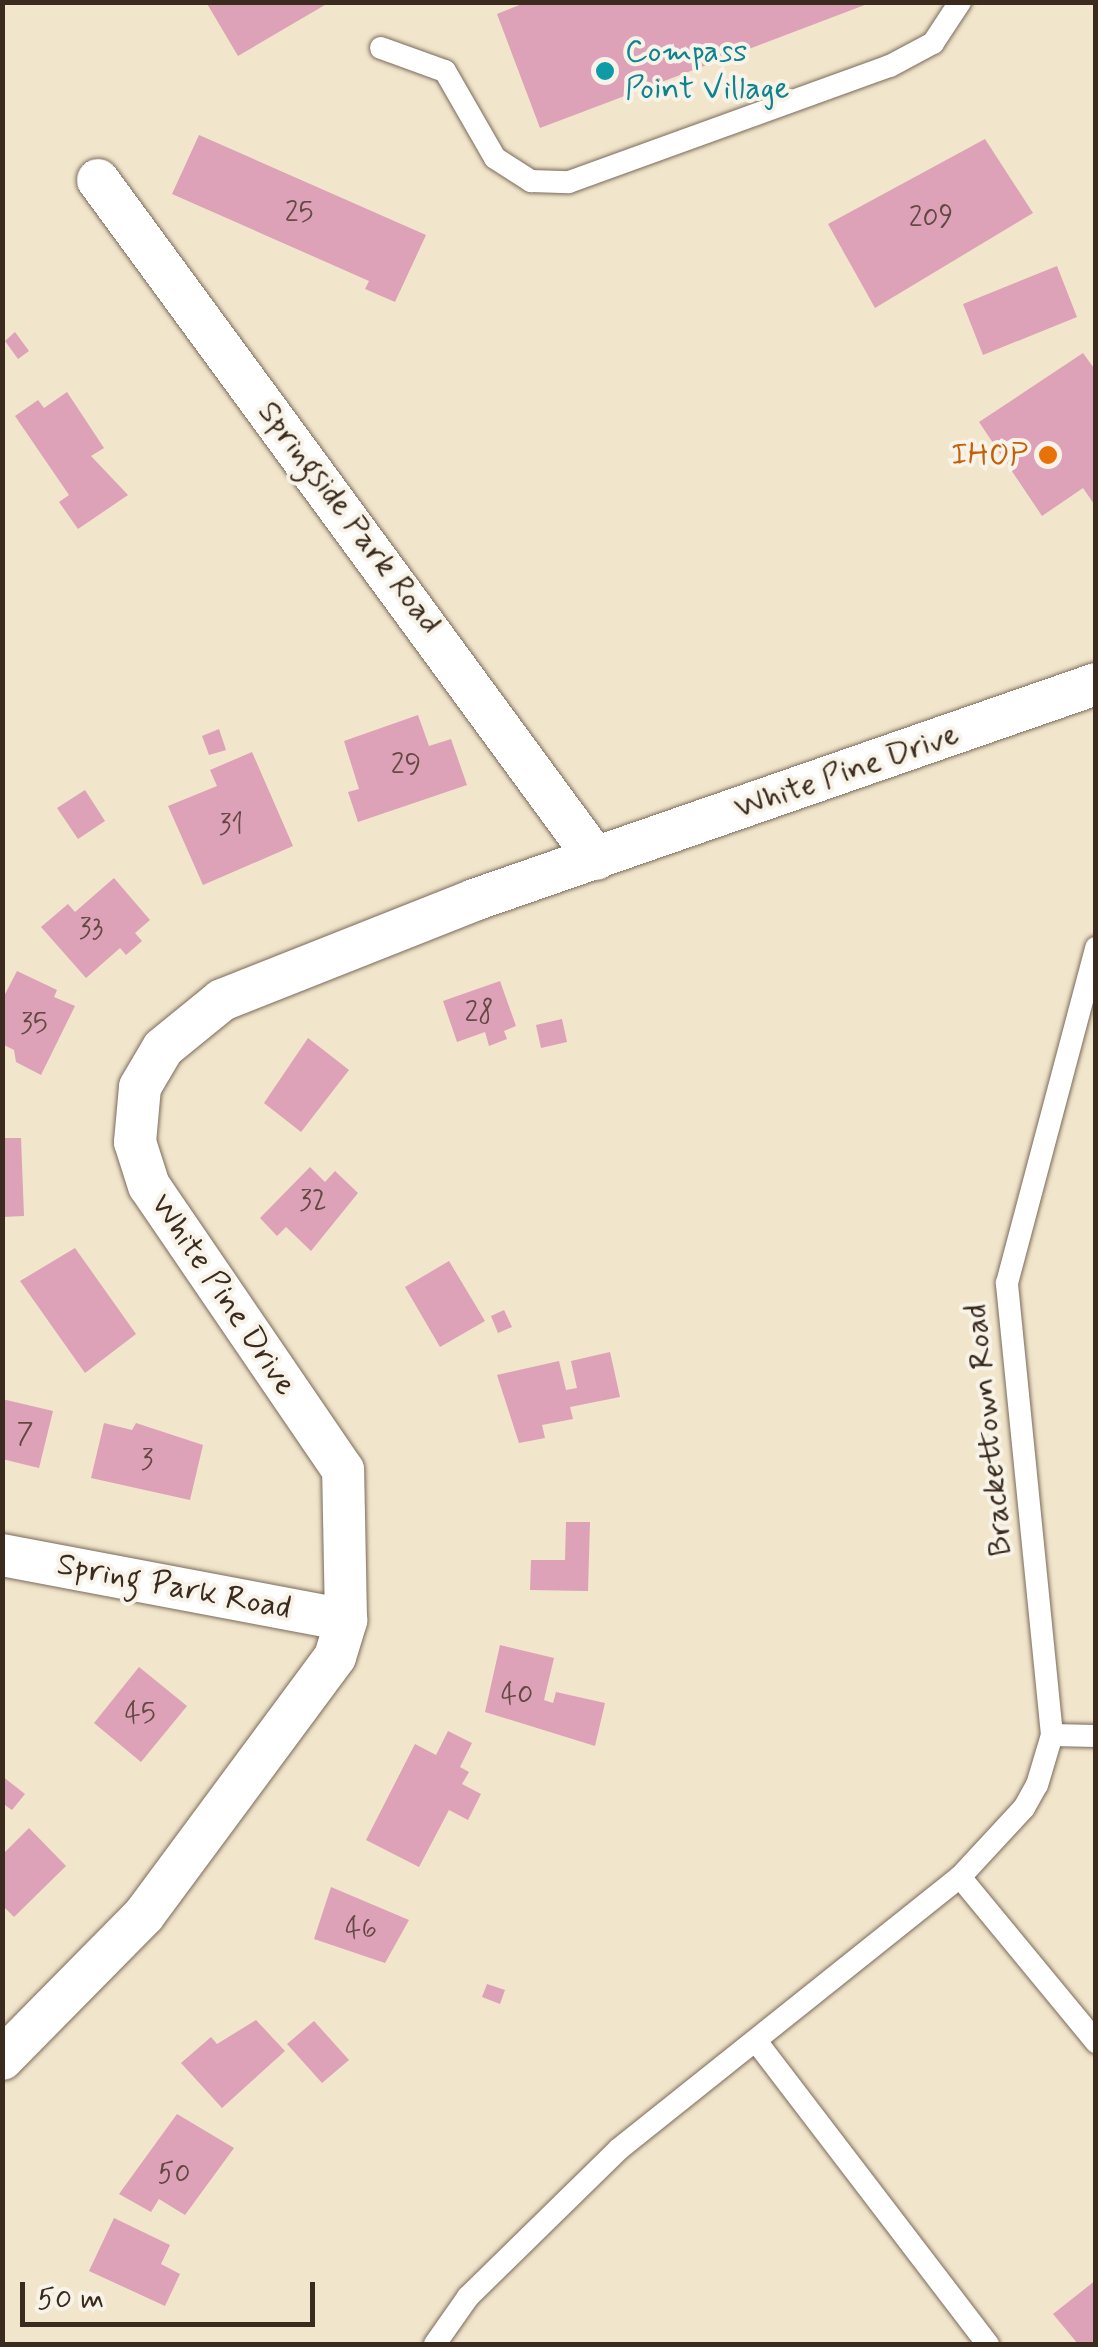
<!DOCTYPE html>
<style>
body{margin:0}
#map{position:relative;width:1098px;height:2347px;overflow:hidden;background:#f1e5cb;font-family:Mynerve,sans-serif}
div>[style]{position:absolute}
.building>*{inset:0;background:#dda2b8}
.roads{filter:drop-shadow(0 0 2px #7b6b5b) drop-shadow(0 0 2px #7b6b5b)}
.service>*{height:22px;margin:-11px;padding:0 11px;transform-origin:11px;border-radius:11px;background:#fff}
.minor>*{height:42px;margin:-21px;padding:0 21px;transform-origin:21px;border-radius:21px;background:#fff}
.dots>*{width:28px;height:28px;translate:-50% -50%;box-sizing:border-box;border:5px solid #f7f3e8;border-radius:50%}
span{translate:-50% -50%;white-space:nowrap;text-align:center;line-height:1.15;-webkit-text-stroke:8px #f7f3e8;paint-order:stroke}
.number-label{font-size:28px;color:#644844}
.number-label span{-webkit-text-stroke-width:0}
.culture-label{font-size:32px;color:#0d838f}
.left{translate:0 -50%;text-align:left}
.food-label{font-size:32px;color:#c56008}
.right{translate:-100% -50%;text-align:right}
.street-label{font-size:32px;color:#3b2a1e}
.frame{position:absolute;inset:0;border:5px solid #3b2a1e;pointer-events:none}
.scale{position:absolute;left:20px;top:2282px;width:295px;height:45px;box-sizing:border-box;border:5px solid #3b2a1e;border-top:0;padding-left:12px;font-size:30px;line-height:35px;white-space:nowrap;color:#3b2a1e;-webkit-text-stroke:8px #f7f3e8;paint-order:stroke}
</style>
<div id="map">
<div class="building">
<div style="clip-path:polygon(206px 2px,330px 2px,238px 56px)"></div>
<div style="clip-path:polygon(527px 2px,870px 2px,870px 3px,540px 128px,497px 14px)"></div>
<div style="clip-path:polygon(199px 135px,426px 235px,395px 302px,365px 289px,369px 281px,172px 194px)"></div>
<div style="clip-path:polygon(985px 139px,1033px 213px,875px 308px,828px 224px)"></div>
<div style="clip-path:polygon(1057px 266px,1077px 317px,983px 355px,963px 304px)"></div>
<div style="clip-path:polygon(15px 332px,29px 351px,18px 359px,5px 341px)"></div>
<div style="clip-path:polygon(1083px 353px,1096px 371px,1096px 507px,1083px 488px,1042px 516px,979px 422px)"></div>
<div style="clip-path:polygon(67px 392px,104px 448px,91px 456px,128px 495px,78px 529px,59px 502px,69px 495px,15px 416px,38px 400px,44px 408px)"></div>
<div style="clip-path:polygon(418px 715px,429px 746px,451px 739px,467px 785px,358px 822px,348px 792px,359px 789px,344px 741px)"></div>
<div style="clip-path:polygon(219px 729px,226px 750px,209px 755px,202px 736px)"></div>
<div style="clip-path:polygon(252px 752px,293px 846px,203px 885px,168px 806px,217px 786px,210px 770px)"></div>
<div style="clip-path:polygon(85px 790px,105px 821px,78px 839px,57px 808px)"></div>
<div style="clip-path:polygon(114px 878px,150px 920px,135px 933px,142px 941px,126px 955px,120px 948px,86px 978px,41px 927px,68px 904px,75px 912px)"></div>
<div style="clip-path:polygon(17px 971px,57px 990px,54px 997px,75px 1006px,41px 1075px,16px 1062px,14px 1050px,2px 1044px,2px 1000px)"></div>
<div style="clip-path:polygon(500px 981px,516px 1026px,504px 1031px,507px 1039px,489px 1046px,485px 1032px,457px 1042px,443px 1001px)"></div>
<div style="clip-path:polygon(562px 1019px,567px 1042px,541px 1048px,536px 1025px)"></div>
<div style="clip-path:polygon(308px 1038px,349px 1070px,301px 1132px,264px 1103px)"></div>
<div style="clip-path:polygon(2px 1138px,21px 1138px,24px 1216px,2px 1217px)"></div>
<div style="clip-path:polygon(310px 1167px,325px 1182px,335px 1171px,358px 1193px,311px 1251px,286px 1227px,277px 1236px,260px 1218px)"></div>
<div style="clip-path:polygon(75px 1248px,136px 1334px,85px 1373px,20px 1281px)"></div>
<div style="clip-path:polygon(449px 1261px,485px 1321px,440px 1347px,405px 1287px)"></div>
<div style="clip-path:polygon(504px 1310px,512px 1327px,498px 1333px,491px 1316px)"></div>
<div style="clip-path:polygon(610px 1352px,620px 1397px,570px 1407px,573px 1419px,542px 1425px,545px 1438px,519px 1443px,497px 1375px,559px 1361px,566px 1390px,577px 1388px,571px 1361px)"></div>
<div style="clip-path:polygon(2px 1399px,53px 1411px,39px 1468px,2px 1459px)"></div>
<div style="clip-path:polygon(104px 1423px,132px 1430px,136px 1423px,203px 1445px,190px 1500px,91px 1478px)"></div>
<div style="clip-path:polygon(566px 1522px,590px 1522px,588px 1591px,530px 1590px,531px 1560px,565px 1560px)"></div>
<div style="clip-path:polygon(500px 1645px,554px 1658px,544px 1700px,553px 1703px,556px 1692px,605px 1703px,595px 1746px,485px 1712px)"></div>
<div style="clip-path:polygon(139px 1667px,187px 1706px,141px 1762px,94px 1723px)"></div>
<div style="clip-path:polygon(448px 1731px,472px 1743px,460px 1767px,469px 1772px,462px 1784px,481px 1794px,468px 1820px,449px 1810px,419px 1867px,366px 1840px,415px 1744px,436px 1755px)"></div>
<div style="clip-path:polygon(2px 1776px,25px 1794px,12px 1810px,2px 1803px)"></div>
<div style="clip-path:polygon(29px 1828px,66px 1866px,14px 1917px,2px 1905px,2px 1855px)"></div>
<div style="clip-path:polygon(331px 1887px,409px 1920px,385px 1963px,314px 1939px)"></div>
<div style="clip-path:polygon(487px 1984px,505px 1990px,500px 2004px,482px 1997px)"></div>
<div style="clip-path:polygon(256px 2020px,285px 2051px,222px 2108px,181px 2063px,211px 2037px,217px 2044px)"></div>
<div style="clip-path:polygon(314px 2021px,349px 2060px,322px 2083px,287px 2044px)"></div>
<div style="clip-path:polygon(177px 2114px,234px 2148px,185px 2215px,159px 2199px,151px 2212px,119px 2194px)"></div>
<div style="clip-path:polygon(114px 2218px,170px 2245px,161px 2264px,180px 2274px,165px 2306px,89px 2271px)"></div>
<div style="clip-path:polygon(1096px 2280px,1096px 2344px,1078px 2344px,1053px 2314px)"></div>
</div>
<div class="roads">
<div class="service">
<div style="left:381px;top:48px;width:68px;rotate:19.8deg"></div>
<div style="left:445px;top:71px;width:100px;rotate:60.1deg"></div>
<div style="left:495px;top:158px;width:43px;rotate:32.6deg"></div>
<div style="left:531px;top:181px;width:38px;rotate:2deg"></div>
<div style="left:569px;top:182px;width:341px;rotate:-19.9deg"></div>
<div style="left:890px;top:66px;width:49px;rotate:-28.1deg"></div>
<div style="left:933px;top:43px;width:49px;rotate:-56.6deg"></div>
<div style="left:1052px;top:1735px;width:44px;rotate:1.3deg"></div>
<div style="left:960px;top:1877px;width:214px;rotate:50.5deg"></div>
<div style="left:756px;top:2041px;width:382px;rotate:52.6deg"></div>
<div style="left:435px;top:2344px;width:57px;rotate:-54.9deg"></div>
<div style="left:468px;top:2297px;width:211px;rotate:-44.4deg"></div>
<div style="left:619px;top:2149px;width:436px;rotate:-38.6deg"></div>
<div style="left:960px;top:1877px;width:94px;rotate:-47.2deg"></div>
<div style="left:1024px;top:1808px;width:26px;rotate:-61deg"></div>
<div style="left:1037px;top:1785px;width:52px;rotate:-73.3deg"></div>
<div style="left:1052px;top:1735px;width:454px;rotate:-95.7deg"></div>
<div style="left:1007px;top:1283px;width:347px;rotate:-75.1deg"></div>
</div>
<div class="minor">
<div style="left:98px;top:180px;width:842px;rotate:53.74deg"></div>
<div style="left:2px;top:1555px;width:350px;rotate:10.7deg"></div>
<div style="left:2px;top:2059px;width:202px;rotate:-45.4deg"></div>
<div style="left:144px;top:1915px;width:321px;rotate:-53.5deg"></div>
<div style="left:335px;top:1657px;width:39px;rotate:-73deg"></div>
<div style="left:346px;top:1620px;width:150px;rotate:-91.1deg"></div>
<div style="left:343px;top:1470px;width:344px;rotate:-124.3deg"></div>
<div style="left:149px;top:1186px;width:46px;rotate:-107.7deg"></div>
<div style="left:135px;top:1142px;width:55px;rotate:-84.8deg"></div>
<div style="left:140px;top:1087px;width:45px;rotate:-59.5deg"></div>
<div style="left:163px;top:1048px;width:76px;rotate:-39.1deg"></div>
<div style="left:222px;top:1000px;width:271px;rotate:-21.6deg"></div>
<div style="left:474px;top:900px;width:658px;rotate:-19.15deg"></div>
</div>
</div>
<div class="dots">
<div style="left:605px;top:71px;background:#0f9aa8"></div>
<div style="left:1048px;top:455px;background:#e8710a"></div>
</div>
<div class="number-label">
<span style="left:299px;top:214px">25</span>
<span style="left:931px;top:219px">209</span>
<span style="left:406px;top:766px">29</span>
<span style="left:231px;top:826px">31</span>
<span style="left:91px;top:930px">33</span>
<span style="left:479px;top:1014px">28</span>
<span style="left:34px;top:1025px">35</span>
<span style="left:313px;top:1202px">32</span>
<span style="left:25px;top:1435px">7</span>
<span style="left:147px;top:1461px">3</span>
<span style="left:517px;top:1696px">40</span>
<span style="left:140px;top:1715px">45</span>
<span style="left:361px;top:1930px">46</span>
<span style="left:174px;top:2175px">50</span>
</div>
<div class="culture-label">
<span class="left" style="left:625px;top:71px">Compass<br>Point Village</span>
</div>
<div class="food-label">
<span class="right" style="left:1028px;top:455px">IHOP</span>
</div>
<div class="street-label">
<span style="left:349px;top:518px;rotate:53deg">Springside Park Road</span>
<span style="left:847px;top:772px;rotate:-19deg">White Pine Drive</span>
<span style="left:223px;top:1295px;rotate:56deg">White Pine Drive</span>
<span style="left:989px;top:1430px;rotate:-96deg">Brackettown Road</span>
<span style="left:174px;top:1587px;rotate:11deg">Spring Park Road</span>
</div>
<div class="frame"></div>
<div class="scale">50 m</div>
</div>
